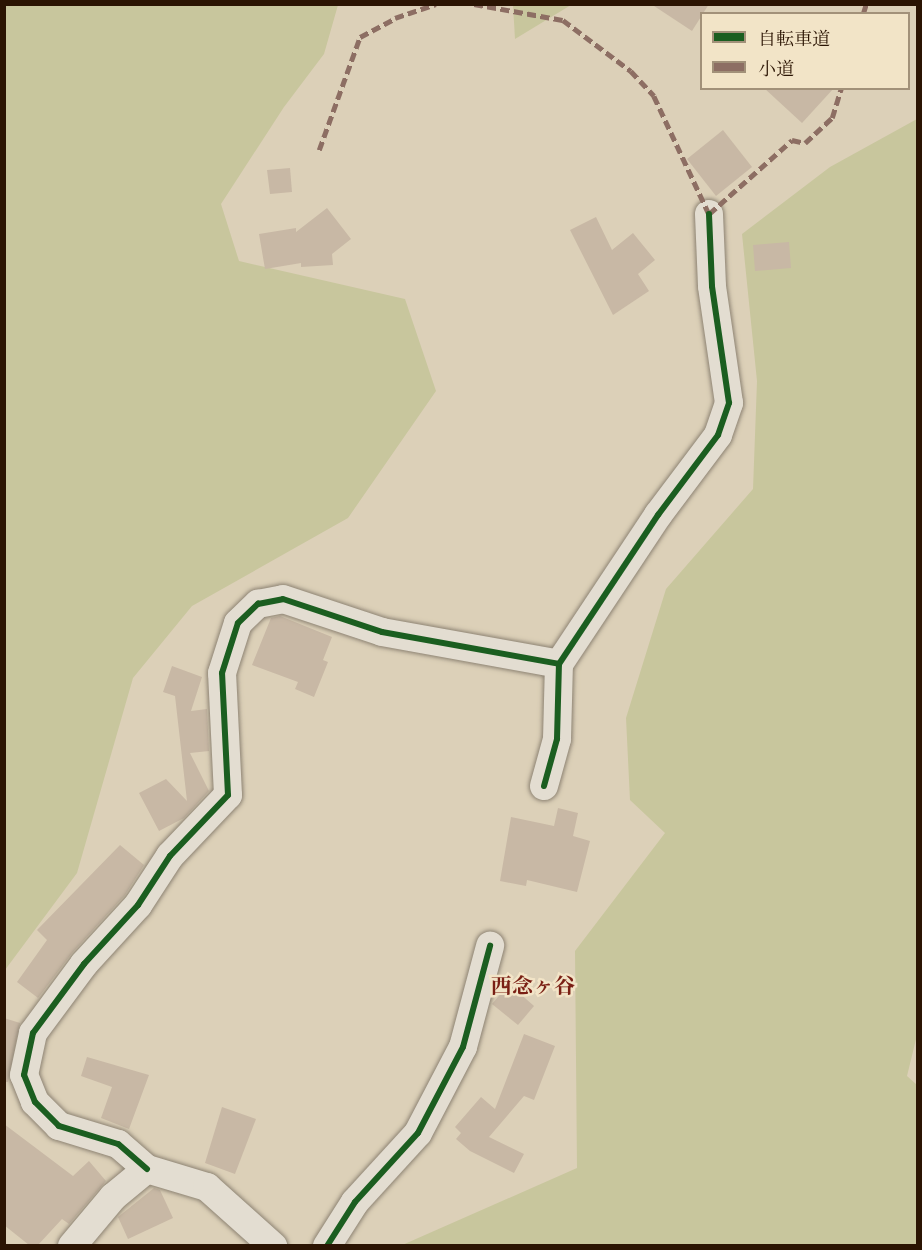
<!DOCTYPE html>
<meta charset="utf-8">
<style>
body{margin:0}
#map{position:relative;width:922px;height:1250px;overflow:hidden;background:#dcd0b8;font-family:"Libre Bodoni","Noto Serif JP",serif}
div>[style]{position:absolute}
.green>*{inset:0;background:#c8c69d}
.building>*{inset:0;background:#c8b8a5}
.roads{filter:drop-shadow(0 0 2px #8d8373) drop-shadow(0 0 2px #8d8373)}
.minor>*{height:28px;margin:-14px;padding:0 14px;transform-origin:14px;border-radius:14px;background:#e3ddd1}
.quiet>*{height:4.5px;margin-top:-2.25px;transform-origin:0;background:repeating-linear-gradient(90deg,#8d6e63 0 9px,transparent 0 13.5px)}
.cycleway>*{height:6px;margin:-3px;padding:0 3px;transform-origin:3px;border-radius:3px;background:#1b5e20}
span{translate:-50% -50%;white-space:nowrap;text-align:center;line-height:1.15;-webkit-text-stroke:5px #f2e4c7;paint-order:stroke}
.neighbourhood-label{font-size:21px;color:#7a1f14;font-weight:700}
.frame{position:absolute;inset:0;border:6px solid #2b1403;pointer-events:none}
.legend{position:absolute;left:700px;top:12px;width:210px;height:78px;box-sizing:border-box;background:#f2e4c7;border:2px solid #a29179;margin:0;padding:8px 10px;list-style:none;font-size:18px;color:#2b1403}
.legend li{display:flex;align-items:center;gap:12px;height:30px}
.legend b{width:30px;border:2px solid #a29179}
</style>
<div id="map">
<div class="green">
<div style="clip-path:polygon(5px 5px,338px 5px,324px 54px,284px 107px,221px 204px,239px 261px,405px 299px,436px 391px,348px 518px,192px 606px,133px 678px,77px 873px,5px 970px)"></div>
<div style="clip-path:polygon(513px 5px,513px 4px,571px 5px,515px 39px)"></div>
<div style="clip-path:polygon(917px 119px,918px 1031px,907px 1076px,917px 1085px,917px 1245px,400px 1246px,577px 1168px,575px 951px,665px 833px,630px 800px,626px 718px,666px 589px,753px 489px,757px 381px,742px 234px,830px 167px)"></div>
</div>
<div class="building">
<div style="clip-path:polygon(651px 4px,709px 4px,692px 31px)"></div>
<div style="clip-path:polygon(764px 88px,834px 88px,802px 123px)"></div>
<div style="clip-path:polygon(723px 130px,752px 167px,716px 196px,687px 159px)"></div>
<div style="clip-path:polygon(290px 168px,292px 192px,270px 194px,267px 170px)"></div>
<div style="clip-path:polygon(327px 208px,351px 239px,332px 254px,333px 265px,301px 267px,301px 263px,265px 269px,259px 234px,296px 228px,296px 232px)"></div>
<div style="clip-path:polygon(596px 217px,612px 250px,633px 233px,655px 260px,638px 274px,649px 291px,613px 315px,570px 230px)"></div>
<div style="clip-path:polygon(789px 242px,791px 268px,755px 271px,753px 245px)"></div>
<div style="clip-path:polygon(280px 616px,332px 637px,323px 660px,328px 662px,314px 697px,295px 689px,298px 682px,252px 665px,271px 618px)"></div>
<div style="clip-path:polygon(172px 666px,202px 677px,191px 711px,207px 709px,209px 751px,190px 753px,209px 791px,184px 818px,159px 831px,139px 793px,166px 779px,187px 801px,175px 696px,163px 692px)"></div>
<div style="clip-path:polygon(558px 808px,578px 813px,573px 836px,590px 841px,577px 892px,527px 880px,526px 886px,500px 881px,511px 817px,554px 826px)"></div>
<div style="clip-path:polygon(120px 845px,144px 865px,125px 895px,72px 953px,38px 998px,17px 982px,47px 940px,37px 930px)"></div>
<div style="clip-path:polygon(509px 984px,534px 1006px,518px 1025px,492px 1004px)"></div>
<div style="clip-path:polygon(4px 1018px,20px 1023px,8px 1082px,4px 1082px)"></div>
<div style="clip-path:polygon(524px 1034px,555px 1046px,534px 1100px,524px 1096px,489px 1137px,524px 1154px,514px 1173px,470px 1151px,456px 1139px,461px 1133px,455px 1127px,481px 1097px,495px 1109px)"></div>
<div style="clip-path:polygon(87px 1057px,149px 1075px,129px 1129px,101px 1118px,112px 1087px,81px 1076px)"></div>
<div style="clip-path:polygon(222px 1107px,256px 1119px,235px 1174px,205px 1163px)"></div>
<div style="clip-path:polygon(4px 1124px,73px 1176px,89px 1161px,106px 1181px,69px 1224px,62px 1219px,38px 1245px,29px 1245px,4px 1225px)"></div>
<div style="clip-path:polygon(154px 1188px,160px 1190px,173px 1218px,128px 1239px,118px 1217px)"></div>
</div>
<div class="roads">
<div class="minor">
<div style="left:544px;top:786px;width:49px;rotate:-74.5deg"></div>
<div style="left:557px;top:739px;width:75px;rotate:-88.5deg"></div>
<div style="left:559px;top:664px;width:179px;rotate:-56.4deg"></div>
<div style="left:658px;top:515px;width:100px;rotate:-53.1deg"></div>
<div style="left:718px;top:435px;width:34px;rotate:-71deg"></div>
<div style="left:729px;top:403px;width:118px;rotate:-98.3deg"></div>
<div style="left:712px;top:286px;width:72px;rotate:-92.4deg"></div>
<div style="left:147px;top:1169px;width:38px;rotate:-139deg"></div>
<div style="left:118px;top:1144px;width:62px;rotate:-163deg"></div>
<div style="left:59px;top:1126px;width:34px;rotate:-135deg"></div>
<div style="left:35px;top:1102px;width:29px;rotate:-112deg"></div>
<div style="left:24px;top:1075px;width:43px;rotate:-77.9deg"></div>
<div style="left:33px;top:1033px;width:86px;rotate:-53.5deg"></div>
<div style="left:84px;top:964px;width:80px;rotate:-47.5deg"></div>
<div style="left:138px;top:905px;width:59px;rotate:-56.9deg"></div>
<div style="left:170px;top:856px;width:84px;rotate:-46.4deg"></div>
<div style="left:228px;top:795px;width:122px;rotate:-92.8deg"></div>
<div style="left:222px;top:673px;width:52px;rotate:-72.3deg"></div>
<div style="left:238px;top:623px;width:28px;rotate:-44deg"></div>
<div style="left:258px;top:604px;width:25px;rotate:-11deg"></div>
<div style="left:283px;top:599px;width:104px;rotate:18.4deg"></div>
<div style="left:382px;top:632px;width:180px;rotate:10.2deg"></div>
<div style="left:72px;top:1246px;width:64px;rotate:-50.1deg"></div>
<div style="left:113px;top:1197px;width:44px;rotate:-39.5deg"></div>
<div style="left:147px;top:1169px;width:63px;rotate:16.7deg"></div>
<div style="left:207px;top:1187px;width:89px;rotate:41.8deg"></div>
<div style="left:327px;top:1246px;width:52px;rotate:-57.5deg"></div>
<div style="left:355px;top:1202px;width:93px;rotate:-47.6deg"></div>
<div style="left:418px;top:1133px;width:97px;rotate:-62.4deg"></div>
<div style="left:463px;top:1047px;width:105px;rotate:-75deg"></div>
</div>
</div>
<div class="quiet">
<div style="left:474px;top:4px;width:90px;rotate:10.2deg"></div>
<div style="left:563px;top:20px;width:85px;rotate:36.9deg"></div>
<div style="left:631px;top:71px;width:34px;rotate:47deg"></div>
<div style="left:654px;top:96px;width:130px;rotate:65deg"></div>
<div style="left:709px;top:214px;width:111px;rotate:-41.7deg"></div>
<div style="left:792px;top:140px;width:13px;rotate:13deg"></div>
<div style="left:805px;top:143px;width:37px;rotate:-43deg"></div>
<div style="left:832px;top:118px;width:31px;rotate:-73deg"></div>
<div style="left:863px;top:14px;width:10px;rotate:-73deg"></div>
<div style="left:319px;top:150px;width:120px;rotate:-70.1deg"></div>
<div style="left:360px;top:37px;width:40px;rotate:-28deg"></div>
<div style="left:395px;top:18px;width:43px;rotate:-18.9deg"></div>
</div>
<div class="cycleway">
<div style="left:544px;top:786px;width:49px;rotate:-74.5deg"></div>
<div style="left:557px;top:739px;width:75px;rotate:-88.5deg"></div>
<div style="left:559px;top:664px;width:179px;rotate:-56.4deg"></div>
<div style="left:658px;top:515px;width:100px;rotate:-53.1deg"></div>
<div style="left:718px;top:435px;width:34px;rotate:-71deg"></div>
<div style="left:729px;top:403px;width:118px;rotate:-98.3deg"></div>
<div style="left:712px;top:286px;width:72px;rotate:-92.4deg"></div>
<div style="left:147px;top:1169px;width:38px;rotate:-139deg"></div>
<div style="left:118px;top:1144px;width:62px;rotate:-163deg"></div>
<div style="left:59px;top:1126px;width:34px;rotate:-135deg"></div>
<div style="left:35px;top:1102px;width:29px;rotate:-112deg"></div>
<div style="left:24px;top:1075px;width:43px;rotate:-77.9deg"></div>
<div style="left:33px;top:1033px;width:86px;rotate:-53.5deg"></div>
<div style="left:84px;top:964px;width:80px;rotate:-47.5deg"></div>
<div style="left:138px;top:905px;width:59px;rotate:-56.9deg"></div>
<div style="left:170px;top:856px;width:84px;rotate:-46.4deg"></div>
<div style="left:228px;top:795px;width:122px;rotate:-92.8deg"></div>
<div style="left:222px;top:673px;width:52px;rotate:-72.3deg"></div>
<div style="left:238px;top:623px;width:28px;rotate:-44deg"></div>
<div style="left:258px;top:604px;width:25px;rotate:-11deg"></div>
<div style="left:283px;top:599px;width:104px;rotate:18.4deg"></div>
<div style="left:382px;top:632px;width:180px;rotate:10.2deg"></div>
<div style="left:327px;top:1246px;width:52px;rotate:-57.5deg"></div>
<div style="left:355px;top:1202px;width:93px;rotate:-47.6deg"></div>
<div style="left:418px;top:1133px;width:97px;rotate:-62.4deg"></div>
<div style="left:463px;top:1047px;width:105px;rotate:-75deg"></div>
</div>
<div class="neighbourhood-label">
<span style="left:533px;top:987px">西念ヶ谷</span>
</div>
<div class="frame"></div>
<ul class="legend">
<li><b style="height:8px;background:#1b5e20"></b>自転車道</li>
<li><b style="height:8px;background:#8d6e63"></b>小道</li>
</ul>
</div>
